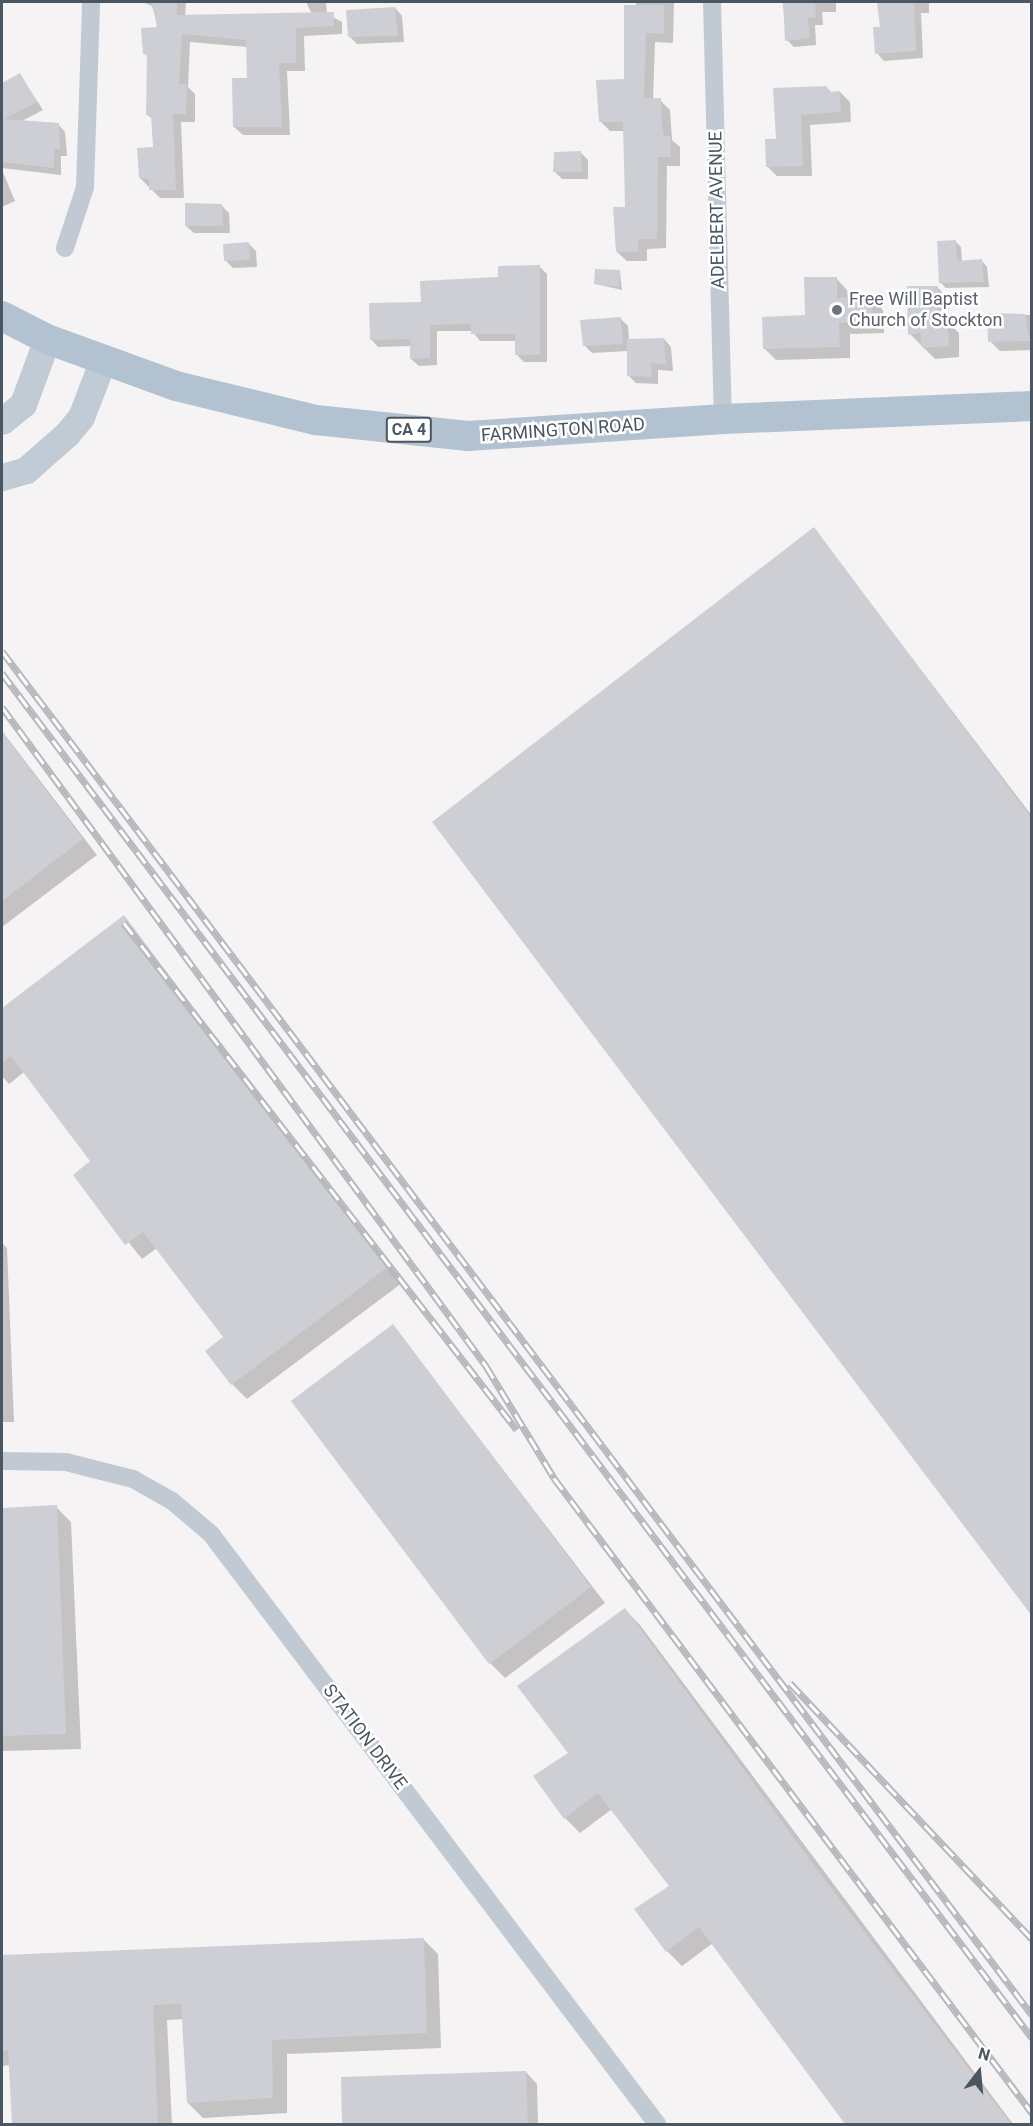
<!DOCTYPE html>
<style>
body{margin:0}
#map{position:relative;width:1033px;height:2126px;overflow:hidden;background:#f5f3f3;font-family:Roboto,sans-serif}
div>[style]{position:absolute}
.shadow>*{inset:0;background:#0003}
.building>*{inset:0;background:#cdcfd5}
.street>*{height:18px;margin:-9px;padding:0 9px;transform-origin:9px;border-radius:9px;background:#c1cad2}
.secondary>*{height:27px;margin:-13.5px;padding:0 13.5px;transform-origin:13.5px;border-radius:13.5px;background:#c1cbd6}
.primary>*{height:30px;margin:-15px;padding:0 15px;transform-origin:15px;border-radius:15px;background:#b3c2d1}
.rail>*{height:7px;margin-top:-3.5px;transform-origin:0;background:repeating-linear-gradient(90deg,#fff 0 14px,#b5b8bd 0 28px);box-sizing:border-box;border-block:2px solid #b5b8bd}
.dots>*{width:16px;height:16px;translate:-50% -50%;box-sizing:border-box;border:3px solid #fff;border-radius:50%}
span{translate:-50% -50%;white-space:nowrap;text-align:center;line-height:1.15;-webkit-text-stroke:5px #fff;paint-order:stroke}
.shield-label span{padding:2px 4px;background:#fff;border:2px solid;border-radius:4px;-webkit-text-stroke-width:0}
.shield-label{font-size:16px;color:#4a5661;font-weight:700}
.street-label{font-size:18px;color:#4a5661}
.worship-label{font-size:18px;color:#5b616d}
.left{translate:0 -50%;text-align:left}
.frame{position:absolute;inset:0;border:3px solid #4a5661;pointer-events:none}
.north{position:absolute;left:949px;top:2042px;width:60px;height:60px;-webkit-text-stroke:4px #fff;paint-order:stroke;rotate:16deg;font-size:16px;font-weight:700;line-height:24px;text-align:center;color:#4a5661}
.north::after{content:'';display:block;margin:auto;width:21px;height:27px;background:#4a5661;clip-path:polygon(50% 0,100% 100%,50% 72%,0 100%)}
</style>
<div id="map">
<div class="shadow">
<div style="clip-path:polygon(142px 2px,186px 2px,185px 17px,312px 14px,306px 2px,326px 2px,327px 14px,342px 22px,342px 34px,304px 36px,305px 71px,287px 71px,290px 135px,243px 135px,234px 127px,249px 80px,247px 47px,190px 42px,188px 87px,195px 94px,195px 122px,181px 122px,184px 198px,160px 198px,140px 178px,154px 149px,153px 120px,147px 114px,149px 58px,145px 54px,159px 28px,152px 6px)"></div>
<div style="clip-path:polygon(636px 2px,674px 2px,673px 43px,655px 42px,653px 99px,660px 100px,670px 110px,672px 140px,680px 147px,680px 166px,667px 166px,666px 248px,647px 249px,647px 261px,627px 261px,617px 252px,627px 208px,624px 131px,610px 131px,600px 121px,625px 80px)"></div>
<div style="clip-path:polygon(783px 2px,836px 2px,836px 12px,822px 12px,823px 25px,815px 25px,816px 45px,794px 47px,787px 40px)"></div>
<div style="clip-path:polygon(879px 2px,929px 2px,929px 13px,921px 13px,923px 58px,884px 61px,877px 53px,881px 28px)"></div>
<div style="clip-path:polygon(395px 8px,402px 16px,404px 42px,357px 44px,349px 36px)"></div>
<div style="clip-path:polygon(20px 75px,43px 110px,20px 122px,58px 124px,65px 132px,67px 156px,61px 156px,61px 175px,2px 168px,2px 140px,15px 137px,2px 114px,2px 86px)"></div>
<div style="clip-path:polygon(827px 88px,832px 93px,840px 92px,850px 102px,851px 122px,810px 125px,812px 176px,777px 176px,767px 166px,777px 141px,775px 89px)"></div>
<div style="clip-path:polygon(580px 152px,588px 160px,588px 179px,562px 179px,555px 172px)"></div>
<div style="clip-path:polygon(2px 170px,15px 201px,2px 207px)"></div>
<div style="clip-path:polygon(222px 206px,229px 213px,230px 233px,194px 233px,186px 226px)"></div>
<div style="clip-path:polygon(955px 241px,961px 247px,962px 262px,982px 261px,987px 267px,989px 287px,946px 288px,940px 282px)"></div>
<div style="clip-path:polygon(249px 244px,256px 251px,257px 267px,233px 268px,225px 260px)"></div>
<div style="clip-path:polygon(539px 266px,547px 274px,547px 362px,524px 362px,517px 355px,516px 341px,480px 341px,472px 331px,437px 331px,437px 365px,419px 366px,411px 359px,411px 346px,378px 347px,371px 339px,422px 303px)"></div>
<div style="clip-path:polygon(620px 272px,622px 290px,596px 284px)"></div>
<div style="clip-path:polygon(836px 278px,847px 290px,848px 299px,871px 298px,883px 310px,884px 333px,850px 334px,850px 358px,776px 360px,764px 348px,806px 317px)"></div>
<div style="clip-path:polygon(937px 287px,949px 299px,948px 322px,959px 333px,959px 357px,935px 359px,910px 334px)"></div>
<div style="clip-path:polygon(988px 315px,1032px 315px,1032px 350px,1000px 351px,990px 341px)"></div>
<div style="clip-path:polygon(621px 319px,628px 326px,629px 340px,664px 339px,671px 347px,673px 371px,658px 370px,658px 384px,636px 383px,629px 376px,629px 351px,592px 353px,584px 345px)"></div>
<div style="clip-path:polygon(814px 529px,1032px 816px,1032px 1614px)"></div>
<div style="clip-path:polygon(2px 731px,97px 855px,2px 927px)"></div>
<div style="clip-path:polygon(124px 917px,402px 1283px,247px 1399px,232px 1384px,225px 1338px,157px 1248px,142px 1259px,75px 1175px,92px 1162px,24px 1072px,9px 1084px,2px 1076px,2px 1010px)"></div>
<div style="clip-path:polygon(2px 1243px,7px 1248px,14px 1422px,2px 1422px)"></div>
<div style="clip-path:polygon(393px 1326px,605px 1603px,505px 1678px,490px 1663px)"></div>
<div style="clip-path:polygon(56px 1507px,71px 1522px,81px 1749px,2px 1751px,2px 1509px)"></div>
<div style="clip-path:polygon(625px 1610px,640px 1625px,1013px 2124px,847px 2124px,713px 1943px,682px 1966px,667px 1951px,671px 1887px,612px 1809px,580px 1833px,565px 1818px)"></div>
<div style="clip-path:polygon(423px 1939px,438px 1954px,441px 2048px,287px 2054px,287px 2113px,203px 2118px,188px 2103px,184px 2019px,167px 2020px,172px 2124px,13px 2124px,11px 2065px,2px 2066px,2px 1957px)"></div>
<div style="clip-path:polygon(526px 2072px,537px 2084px,538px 2124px,343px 2124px,342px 2079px)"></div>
</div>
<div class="building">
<div style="clip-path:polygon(152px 2px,177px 2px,177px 15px,334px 12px,334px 26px,296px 28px,296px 63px,279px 63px,282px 127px,233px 127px,232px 78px,247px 78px,246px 40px,182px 34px,179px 84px,187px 84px,186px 114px,173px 114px,176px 190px,149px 190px,149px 179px,139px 178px,137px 148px,153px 147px,151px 115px,146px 115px,147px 55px,143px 54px,141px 28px,157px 27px)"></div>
<div style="clip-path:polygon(783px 2px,815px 2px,816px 18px,808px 18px,810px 38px,785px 41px)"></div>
<div style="clip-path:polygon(877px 2px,914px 2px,916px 51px,875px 54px,873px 27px,880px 27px)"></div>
<div style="clip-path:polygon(624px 5px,664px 5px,664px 34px,646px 33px,644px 98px,661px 98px,662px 127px,664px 136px,670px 136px,671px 157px,658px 157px,657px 239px,638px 239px,638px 252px,616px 252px,613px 207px,625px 207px,623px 122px,599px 122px,596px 80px,624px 79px)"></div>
<div style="clip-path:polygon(395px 7px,398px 36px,348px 37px,346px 10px)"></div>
<div style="clip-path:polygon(20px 73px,37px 102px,4px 119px,59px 123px,60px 149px,54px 149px,54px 168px,2px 162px,2px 83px)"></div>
<div style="clip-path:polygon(827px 86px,828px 92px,840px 91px,841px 112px,801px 115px,803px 166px,766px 167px,765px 139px,776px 139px,773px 88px)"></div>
<div style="clip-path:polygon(581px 151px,582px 172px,553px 172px,554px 152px)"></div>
<div style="clip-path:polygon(185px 203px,222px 204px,223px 226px,185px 226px)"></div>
<div style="clip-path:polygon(956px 240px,957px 261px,982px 259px,984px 282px,939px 283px,937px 241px)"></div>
<div style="clip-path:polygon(249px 242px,250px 260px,224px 261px,223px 244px)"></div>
<div style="clip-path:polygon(540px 265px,540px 355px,515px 355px,515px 334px,471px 334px,471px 324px,430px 325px,430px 358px,410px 359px,410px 339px,370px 340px,369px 303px,421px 302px,420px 281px,498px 277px,498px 266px)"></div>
<div style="clip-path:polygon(595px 269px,620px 270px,619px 287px,594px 284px)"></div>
<div style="clip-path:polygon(804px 277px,837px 277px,837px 298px,872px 297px,873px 322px,839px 323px,840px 347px,763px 349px,762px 317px,805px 315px)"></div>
<div style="clip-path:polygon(907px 286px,938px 286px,937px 319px,948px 320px,949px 346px,922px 348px,920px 333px,908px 335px)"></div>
<div style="clip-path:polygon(987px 313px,1025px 314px,1030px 341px,988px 342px)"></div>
<div style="clip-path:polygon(621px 317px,623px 344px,583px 346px,580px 320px)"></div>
<div style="clip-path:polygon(664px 338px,666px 365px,651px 363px,652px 377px,627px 376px,627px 339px)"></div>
<div style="clip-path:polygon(814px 527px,1032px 819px,1032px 1616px,432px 822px)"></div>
<div style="clip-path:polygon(2px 732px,83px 839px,2px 901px)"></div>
<div style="clip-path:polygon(124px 915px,388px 1267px,231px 1385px,205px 1351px,223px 1337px,143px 1232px,125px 1245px,73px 1175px,90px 1161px,11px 1056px,2px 1063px,2px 1008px)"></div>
<div style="clip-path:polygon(393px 1324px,591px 1587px,489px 1664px,291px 1401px)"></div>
<div style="clip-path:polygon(57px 1505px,66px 1734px,2px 1736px,2px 1508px)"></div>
<div style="clip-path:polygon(625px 1608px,824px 1879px,1011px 2124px,845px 2124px,699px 1927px,666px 1952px,634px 1909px,669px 1886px,598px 1793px,564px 1819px,533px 1776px,568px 1753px,517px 1686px)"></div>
<div style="clip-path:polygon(424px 1938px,427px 2033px,272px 2040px,273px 2098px,187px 2103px,181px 2004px,153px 2005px,158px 2124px,12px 2124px,8px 2050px,2px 2051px,2px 1955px)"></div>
<div style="clip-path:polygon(526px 2071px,528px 2124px,342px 2124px,341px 2077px)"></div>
</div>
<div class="street">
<div style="left:712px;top:2px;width:417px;rotate:88.5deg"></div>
<div style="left:65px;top:248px;width:64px;rotate:-71.8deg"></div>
<div style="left:85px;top:187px;width:185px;rotate:-88.1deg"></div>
<div style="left:2px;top:1461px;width:64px;rotate:0.9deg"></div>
<div style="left:66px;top:1462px;width:69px;rotate:14.2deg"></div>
<div style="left:133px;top:1479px;width:45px;rotate:29.4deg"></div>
<div style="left:172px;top:1501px;width:51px;rotate:40.2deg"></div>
<div style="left:211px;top:1534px;width:740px;rotate:52.91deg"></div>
</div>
<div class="secondary">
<div style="left:2px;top:421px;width:27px;rotate:-39deg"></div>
<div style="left:23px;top:404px;width:69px;rotate:-69.7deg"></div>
<div style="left:2px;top:477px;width:25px;rotate:-16deg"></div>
<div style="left:26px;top:470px;width:55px;rotate:-41.3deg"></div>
<div style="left:67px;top:434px;width:22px;rotate:-51deg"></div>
<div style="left:81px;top:417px;width:61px;rotate:-68.9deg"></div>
</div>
<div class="primary">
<div style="left:2px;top:316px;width:51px;rotate:27.1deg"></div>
<div style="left:47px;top:339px;width:137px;rotate:20deg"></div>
<div style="left:176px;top:386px;width:144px;rotate:13.7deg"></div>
<div style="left:316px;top:420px;width:153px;rotate:6deg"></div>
<div style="left:468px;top:436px;width:256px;rotate:-3.8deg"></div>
<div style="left:723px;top:419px;width:309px;rotate:-2.4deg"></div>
</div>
<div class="rail">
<div style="left:2px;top:651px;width:1709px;rotate:52.94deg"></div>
<div style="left:2px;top:673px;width:1710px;rotate:52.96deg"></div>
<div style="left:2px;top:707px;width:818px;rotate:53.7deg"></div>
<div style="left:486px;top:1366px;width:131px;rotate:58.7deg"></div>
<div style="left:554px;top:1478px;width:795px;rotate:53.03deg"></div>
<div style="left:124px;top:923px;width:641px;rotate:52.22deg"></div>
<div style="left:790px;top:1683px;width:352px;rotate:46.6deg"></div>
</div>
<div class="dots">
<div style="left:837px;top:310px;background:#6b7280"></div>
</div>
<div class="shield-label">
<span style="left:409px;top:430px">CA 4</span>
</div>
<div class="street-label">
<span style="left:717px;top:210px;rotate:-91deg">ADELBERT AVENUE</span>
<span style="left:563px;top:430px;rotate:-4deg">FARMINGTON ROAD</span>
<span style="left:365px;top:1737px;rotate:53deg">STATION DRIVE</span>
</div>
<div class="worship-label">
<span class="left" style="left:849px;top:310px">Free Will Baptist<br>Church of Stockton</span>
</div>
<div class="frame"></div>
<div class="north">N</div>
</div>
